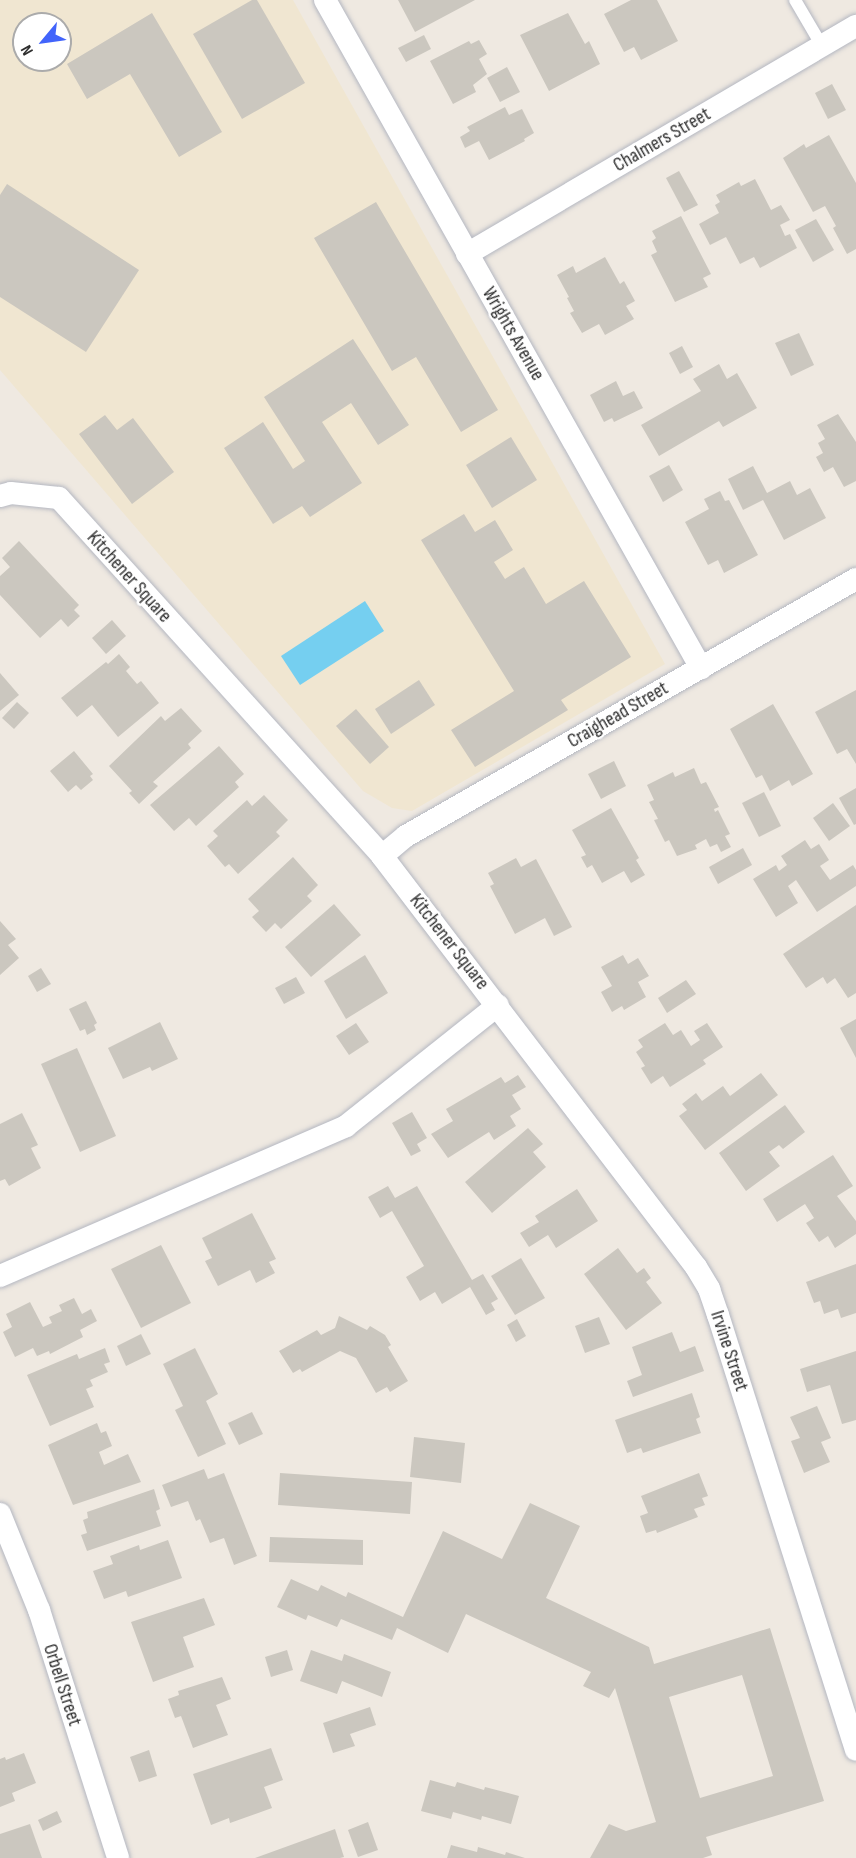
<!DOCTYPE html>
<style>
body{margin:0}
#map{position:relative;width:856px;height:1858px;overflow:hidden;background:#efe9e1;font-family:"Sofia Sans Condensed",sans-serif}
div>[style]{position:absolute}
.education>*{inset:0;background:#f0e6d1}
.water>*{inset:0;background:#75cff0}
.building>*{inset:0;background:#cbc7bf}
.roads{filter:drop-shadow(0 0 2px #b4b7c1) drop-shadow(0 0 2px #b4b7c1)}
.lane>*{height:12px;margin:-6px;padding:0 6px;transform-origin:6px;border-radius:6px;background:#fff}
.street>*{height:22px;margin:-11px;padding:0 11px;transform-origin:11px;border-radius:11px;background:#fff}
span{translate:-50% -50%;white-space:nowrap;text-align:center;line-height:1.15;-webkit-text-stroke:5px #fff;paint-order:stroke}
.street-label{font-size:20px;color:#2e2e2e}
.north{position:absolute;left:12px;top:12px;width:60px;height:60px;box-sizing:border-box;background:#fff;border:2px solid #ababab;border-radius:50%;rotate:241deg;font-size:16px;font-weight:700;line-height:24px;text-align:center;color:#2e2e2e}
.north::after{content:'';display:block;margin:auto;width:21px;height:27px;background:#4264fb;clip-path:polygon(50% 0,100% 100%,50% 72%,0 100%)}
</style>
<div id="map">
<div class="education">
<div style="clip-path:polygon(evenodd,0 0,293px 0,665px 664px,412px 811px,392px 808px,363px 791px,0 370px,0 0,24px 24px,60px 24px,60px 60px,24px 60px,24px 24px)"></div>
</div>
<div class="water">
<div style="clip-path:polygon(365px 601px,384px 631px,300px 685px,281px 656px)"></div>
</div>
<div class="building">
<div style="clip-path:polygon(252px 0,257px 0,305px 83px,242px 119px,193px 34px)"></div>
<div style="clip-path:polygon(398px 0,475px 0,415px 32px)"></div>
<div style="clip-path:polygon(631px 0,657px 0,678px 41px,641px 60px,634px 47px,624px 52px,604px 14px)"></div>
<div style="clip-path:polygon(152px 13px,222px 132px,179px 157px,130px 74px,87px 99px,67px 64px)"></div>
<div style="clip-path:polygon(568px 13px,585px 44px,589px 41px,600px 64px,549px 91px,520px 35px)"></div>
<div style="clip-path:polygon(424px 35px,431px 49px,406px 62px,398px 48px)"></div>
<div style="clip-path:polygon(479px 40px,487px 54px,479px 59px,487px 74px,473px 85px,476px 92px,453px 104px,430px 61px,469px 41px,471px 44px)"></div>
<div style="clip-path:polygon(507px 67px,520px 92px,500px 102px,487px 78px)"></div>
<div style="clip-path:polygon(832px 84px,846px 110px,828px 119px,815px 93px)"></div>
<div style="clip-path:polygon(505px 107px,509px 115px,522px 109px,534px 133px,524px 139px,525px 141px,489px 160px,479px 141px,465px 148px,460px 137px,470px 131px,467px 127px)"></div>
<div style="clip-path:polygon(829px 135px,856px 183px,856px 249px,847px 254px,833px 228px,836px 226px,825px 206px,813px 212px,783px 158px,804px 144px,806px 148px)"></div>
<div style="clip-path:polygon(679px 171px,698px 205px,684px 212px,666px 178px)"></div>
<div style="clip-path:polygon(755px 179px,771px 210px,781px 205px,790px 220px,780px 225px,785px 236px,790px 234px,797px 248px,760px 268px,754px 257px,740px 264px,726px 237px,710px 245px,699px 224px,719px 213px,715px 205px,720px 202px,716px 195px,739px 182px,741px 186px)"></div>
<div style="clip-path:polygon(7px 184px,139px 270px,86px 352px,0 297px,0 195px)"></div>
<div style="clip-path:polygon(376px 202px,498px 410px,461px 432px,416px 357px,392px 371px,314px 238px)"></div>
<div style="clip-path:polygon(681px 216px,711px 274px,703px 278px,708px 287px,675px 302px,651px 255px,657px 252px,652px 241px,656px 238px,652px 231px)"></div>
<div style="clip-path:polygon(816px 219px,834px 250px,813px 262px,795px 230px)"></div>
<div style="clip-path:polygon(605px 257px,620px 284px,624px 281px,635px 301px,626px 306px,634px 319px,605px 335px,599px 324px,582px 333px,570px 313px,574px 311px,567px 298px,569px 297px,557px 275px,573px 266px,576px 273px)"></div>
<div style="clip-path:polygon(799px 333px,814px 365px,791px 376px,775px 343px)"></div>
<div style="clip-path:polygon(353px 339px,409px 425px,378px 445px,351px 403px,322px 422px,362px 483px,310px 517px,302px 506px,273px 524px,224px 448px,263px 422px,293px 469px,305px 461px,264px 397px)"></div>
<div style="clip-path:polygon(682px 346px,693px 367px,680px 374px,669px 353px)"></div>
<div style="clip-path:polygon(719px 364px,727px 379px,737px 373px,757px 408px,723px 427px,719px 421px,659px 456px,641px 425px,701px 391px,693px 379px)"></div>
<div style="clip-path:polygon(616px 381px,623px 396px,634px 391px,643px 408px,614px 422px,612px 418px,604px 422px,590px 395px)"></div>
<div style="clip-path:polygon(838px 414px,856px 442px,856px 481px,844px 487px,833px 467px,824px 472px,816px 457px,823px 453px,818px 443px,825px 439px,817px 425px)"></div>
<div style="clip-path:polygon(105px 415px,117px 430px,133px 418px,174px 472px,132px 504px,79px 434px)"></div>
<div style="clip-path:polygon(511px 437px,537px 480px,492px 508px,466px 465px)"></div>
<div style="clip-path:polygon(669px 465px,683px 490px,663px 502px,649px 476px)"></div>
<div style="clip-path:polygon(753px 466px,767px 493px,790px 481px,797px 495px,810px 488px,826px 518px,784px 540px,763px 500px,743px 510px,728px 479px)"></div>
<div style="clip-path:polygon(720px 491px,725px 501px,729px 500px,758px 555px,724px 573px,718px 560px,708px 565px,685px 522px,709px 509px,704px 499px)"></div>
<div style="clip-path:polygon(464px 514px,475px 532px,495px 520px,513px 550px,494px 562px,505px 579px,524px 567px,546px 604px,584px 581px,631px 657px,561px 700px,568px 710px,475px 767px,451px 730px,514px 691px,421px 540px)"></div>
<div style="clip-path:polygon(19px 541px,79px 605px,74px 610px,80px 616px,68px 627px,61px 619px,40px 638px,0 595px,0 576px,10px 567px,2px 558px)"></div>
<div style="clip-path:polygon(112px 620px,126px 636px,106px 654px,92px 638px)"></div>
<div style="clip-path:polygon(119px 654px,130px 667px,126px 671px,137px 684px,141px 681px,159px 703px,118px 737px,92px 705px,77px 717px,61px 698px,106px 662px,108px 664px)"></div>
<div style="clip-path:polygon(0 673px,19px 695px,0 711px)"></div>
<div style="clip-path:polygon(419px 680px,435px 705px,391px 734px,375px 709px)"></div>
<div style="clip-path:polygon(856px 690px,856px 764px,847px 749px,837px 754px,815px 712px)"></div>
<div style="clip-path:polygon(17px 702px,29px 713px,14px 729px,2px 718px)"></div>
<div style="clip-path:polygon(773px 704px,813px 774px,792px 786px,789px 780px,770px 791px,762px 775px,756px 778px,730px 729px)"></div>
<div style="clip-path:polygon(181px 708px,202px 731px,188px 744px,191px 748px,153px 782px,158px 786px,139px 804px,129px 793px,132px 791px,109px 766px,161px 716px,165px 721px)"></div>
<div style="clip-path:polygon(356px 709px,389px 747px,370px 764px,336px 726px)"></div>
<div style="clip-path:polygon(219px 746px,244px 774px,235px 782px,239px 787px,196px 826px,189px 818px,174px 831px,150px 805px)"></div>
<div style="clip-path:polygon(74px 751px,93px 774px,90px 776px,93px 780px,81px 790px,76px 785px,68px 792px,50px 771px)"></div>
<div style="clip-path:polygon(614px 761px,626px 786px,601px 799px,588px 774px)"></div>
<div style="clip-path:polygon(694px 768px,701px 784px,706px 782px,719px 807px,714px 809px,715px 812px,718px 810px,730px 834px,725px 836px,731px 847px,721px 852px,717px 844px,710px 847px,706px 839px,695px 845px,697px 849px,677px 856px,669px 840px,665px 842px,654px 820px,658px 819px,649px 802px,654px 800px,647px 785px,673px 772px,675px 777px)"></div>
<div style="clip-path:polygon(856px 788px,856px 824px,854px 825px,839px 798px)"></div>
<div style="clip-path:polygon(764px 792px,781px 826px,759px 837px,742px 803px)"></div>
<div style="clip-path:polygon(264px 795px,288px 820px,276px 832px,280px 836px,238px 874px,229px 864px,225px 867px,207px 846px,218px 836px,213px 831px,247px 800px,252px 806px)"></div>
<div style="clip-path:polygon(833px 803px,850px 826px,829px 841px,813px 818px)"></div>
<div style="clip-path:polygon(611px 808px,639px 858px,636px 860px,645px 875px,631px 883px,624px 871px,602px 883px,592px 865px,587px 868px,581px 857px,586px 855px,572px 830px)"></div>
<div style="clip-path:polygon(805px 840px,811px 849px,819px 844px,829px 860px,820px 866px,830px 880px,853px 865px,856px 870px,856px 886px,817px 912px,796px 880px,788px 886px,798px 903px,776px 917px,753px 879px,776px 865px,779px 871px,787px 865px,781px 856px)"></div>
<div style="clip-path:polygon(743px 848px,752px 865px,718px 884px,709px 867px)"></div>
<div style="clip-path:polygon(293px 857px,318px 885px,307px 896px,312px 901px,281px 929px,275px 923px,266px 932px,252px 917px,259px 911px,248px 899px)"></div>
<div style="clip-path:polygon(516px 858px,521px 867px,536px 859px,572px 927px,554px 936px,545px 918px,515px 934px,490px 886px,494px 884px,488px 873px)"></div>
<div style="clip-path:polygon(334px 904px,361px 935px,311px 977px,285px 947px)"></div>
<div style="clip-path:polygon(856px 905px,856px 993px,848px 998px,835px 978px,827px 984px,823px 977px,806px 988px,783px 954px)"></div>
<div style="clip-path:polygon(0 921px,16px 939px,8px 945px,19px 958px,0 975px)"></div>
<div style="clip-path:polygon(365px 955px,388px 993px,346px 1019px,324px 981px)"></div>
<div style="clip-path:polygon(623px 955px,628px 964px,638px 958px,649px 976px,638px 982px,646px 997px,624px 1010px,622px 1006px,612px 1012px,601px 992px,612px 986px,601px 967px)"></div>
<div style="clip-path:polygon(41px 968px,51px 984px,37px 992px,28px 976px)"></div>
<div style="clip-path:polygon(296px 977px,305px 993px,284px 1004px,275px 988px)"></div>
<div style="clip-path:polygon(686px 980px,696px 994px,667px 1013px,658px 998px)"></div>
<div style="clip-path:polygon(86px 1001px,97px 1023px,94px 1025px,96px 1030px,87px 1035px,85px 1029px,80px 1031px,69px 1009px)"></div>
<div style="clip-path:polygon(856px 1019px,856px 1058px,840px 1028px)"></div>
<div style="clip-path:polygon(160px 1022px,178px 1059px,152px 1071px,150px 1067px,123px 1079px,108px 1048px)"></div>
<div style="clip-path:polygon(356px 1023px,369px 1042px,349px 1055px,336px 1036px)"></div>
<div style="clip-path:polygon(665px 1023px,673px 1035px,681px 1030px,691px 1046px,700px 1040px,694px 1031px,707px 1023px,723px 1047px,703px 1060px,706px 1064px,670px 1087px,663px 1076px,651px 1084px,641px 1068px,645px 1066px,636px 1052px,643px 1047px,638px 1040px)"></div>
<div style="clip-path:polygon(77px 1048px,116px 1136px,80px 1152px,41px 1064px)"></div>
<div style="clip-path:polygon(761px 1073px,778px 1095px,705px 1150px,679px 1116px,687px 1110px,682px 1104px,696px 1093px,702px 1101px,723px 1086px,730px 1096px)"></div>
<div style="clip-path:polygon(518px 1075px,526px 1087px,512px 1095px,521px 1109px,510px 1116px,516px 1126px,494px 1140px,489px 1132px,448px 1158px,431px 1134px,453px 1121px,446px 1109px,501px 1077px,505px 1083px)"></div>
<div style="clip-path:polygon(785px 1105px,805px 1132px,783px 1149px,779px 1145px,769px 1152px,780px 1166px,746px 1191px,719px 1153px)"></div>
<div style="clip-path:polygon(412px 1112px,427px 1138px,417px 1144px,421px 1151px,411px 1156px,392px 1123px)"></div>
<div style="clip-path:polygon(22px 1113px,38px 1145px,31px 1148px,41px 1168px,9px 1186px,5px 1179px,0 1181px,0 1124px)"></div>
<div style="clip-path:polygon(528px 1128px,543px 1144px,533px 1152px,546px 1167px,492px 1213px,465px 1182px)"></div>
<div style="clip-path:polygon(833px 1155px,853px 1186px,837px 1196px,856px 1221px,856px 1234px,835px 1248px,828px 1236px,819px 1242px,806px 1223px,814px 1218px,805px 1204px,777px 1222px,763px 1199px)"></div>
<div style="clip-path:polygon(388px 1186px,395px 1198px,417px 1186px,472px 1280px,483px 1274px,498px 1299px,491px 1303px,495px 1310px,486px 1315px,470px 1287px,442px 1304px,435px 1292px,420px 1301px,406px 1277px,424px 1266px,392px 1211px,380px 1218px,368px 1197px)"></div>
<div style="clip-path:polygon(577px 1189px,598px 1221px,556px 1248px,548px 1235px,529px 1247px,520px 1233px,539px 1222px,535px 1216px)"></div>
<div style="clip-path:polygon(252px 1213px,276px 1259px,269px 1262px,275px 1273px,256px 1283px,250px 1270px,218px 1286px,205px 1261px,212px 1258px,202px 1238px)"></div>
<div style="clip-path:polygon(161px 1245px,191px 1303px,141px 1328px,111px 1269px)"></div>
<div style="clip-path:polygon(618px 1248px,637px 1273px,644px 1268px,651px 1278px,646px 1282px,662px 1303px,626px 1330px,584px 1274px)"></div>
<div style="clip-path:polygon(521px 1258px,545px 1298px,515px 1315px,491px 1276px)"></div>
<div style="clip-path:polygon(856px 1264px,856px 1313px,841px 1318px,838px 1309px,824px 1314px,820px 1301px,814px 1303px,806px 1282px)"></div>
<div style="clip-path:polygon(74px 1298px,82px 1314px,91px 1309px,97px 1321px,80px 1330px,83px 1337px,50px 1354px,49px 1351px,37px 1356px,33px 1348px,15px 1357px,3px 1332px,12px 1327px,6px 1314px,30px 1302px,43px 1327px,52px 1323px,49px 1317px,62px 1311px,59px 1305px)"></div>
<div style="clip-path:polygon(339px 1316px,367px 1330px,370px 1326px,385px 1335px,391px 1345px,388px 1347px,408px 1381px,390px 1392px,387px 1387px,376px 1393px,356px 1358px,340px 1351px,302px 1372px,300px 1369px,293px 1373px,279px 1351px,317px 1330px,321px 1335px,335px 1328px)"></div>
<div style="clip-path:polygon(599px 1317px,610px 1344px,585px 1353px,575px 1326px)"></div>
<div style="clip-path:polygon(517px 1319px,526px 1336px,516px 1342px,507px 1325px)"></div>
<div style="clip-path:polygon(672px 1332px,680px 1352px,695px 1346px,704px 1371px,633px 1397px,627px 1381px,642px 1375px,632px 1347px)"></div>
<div style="clip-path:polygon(141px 1334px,151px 1354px,126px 1366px,117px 1346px)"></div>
<div style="clip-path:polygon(105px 1348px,110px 1362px,104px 1364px,108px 1372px,90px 1380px,93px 1386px,86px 1389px,94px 1407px,50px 1426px,27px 1375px,77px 1354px,79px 1359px)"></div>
<div style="clip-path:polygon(195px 1348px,218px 1394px,206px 1401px,226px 1444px,198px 1457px,175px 1410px,183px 1406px,163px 1364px)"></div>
<div style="clip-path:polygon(856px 1351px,856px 1420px,842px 1424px,830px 1385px,807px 1392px,800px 1369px)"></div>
<div style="clip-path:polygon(692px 1393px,700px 1417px,696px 1419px,701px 1433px,643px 1453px,641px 1448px,627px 1453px,615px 1420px)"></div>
<div style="clip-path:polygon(817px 1406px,831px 1438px,821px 1442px,830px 1462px,804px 1473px,791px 1441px,800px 1438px,790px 1417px)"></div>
<div style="clip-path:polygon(252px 1412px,263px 1434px,239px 1445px,228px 1423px)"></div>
<div style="clip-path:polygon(97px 1423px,101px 1433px,106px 1431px,112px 1446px,99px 1452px,104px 1465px,128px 1454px,141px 1482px,73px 1505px,48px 1445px)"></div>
<div style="clip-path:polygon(414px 1437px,465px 1443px,461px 1483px,410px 1477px)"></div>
<div style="clip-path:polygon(204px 1469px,208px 1479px,224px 1473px,257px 1556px,234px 1565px,224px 1538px,210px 1543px,200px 1519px,196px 1521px,188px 1501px,171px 1507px,162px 1485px)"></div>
<div style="clip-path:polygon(280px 1473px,412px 1482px,410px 1514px,278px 1505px)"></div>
<div style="clip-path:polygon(699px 1473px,708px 1496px,702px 1498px,705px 1505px,694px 1509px,698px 1517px,657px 1533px,656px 1530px,646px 1533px,640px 1516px,648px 1513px,641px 1496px)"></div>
<div style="clip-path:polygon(154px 1489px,160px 1509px,156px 1511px,161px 1526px,87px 1551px,81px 1535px,87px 1533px,83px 1520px,88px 1518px,87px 1512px)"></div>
<div style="clip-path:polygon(evenodd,530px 1503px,580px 1526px,546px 1598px,649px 1647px,654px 1664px,770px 1628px,824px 1801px,706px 1837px,712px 1855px,703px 1858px,590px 1858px,609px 1824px,626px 1831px,656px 1822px,615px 1688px,609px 1698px,583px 1686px,591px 1672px,466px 1614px,448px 1653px,397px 1628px,392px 1640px,341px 1619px,337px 1627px,308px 1615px,306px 1620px,277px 1607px,291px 1579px,318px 1591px,321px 1585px,346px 1597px,348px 1592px,403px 1617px,443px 1531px,502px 1559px,530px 1503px,742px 1675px,773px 1776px,700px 1798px,669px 1697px,742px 1675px)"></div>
<div style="clip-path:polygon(270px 1537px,363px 1540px,363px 1565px,269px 1562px)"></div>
<div style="clip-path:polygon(168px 1540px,182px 1578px,128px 1597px,126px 1591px,104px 1599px,93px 1571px,113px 1564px,110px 1556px,139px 1545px,140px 1550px)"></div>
<div style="clip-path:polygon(204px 1598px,215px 1625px,183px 1637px,194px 1667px,153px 1682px,131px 1622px)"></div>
<div style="clip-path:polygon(287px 1650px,293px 1670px,271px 1677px,265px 1657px)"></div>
<div style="clip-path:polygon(311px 1650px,342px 1661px,344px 1654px,391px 1672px,382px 1697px,342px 1681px,337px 1694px,300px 1681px)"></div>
<div style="clip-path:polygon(222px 1677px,231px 1699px,216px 1705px,228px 1735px,193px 1748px,181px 1716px,175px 1718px,168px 1699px,179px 1695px,178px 1691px)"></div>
<div style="clip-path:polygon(370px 1707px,376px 1725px,350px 1734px,355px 1746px,333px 1753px,323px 1723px)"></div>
<div style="clip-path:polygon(271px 1748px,283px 1780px,264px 1787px,272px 1808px,230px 1823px,229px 1818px,211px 1825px,193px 1774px)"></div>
<div style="clip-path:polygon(149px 1750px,157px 1776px,139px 1782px,130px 1757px)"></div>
<div style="clip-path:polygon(24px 1753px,36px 1783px,12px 1793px,15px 1801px,0 1807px,0 1759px,5px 1757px,6px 1760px)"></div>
<div style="clip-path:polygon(430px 1780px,455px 1787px,457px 1782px,484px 1790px,485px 1787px,519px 1796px,511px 1824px,482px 1816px,481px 1820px,453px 1812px,451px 1819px,421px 1811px)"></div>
<div style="clip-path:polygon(57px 1811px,62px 1822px,43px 1831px,38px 1820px)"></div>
<div style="clip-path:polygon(368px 1822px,378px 1850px,358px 1857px,348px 1830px)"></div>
<div style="clip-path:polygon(30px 1824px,42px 1858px,0 1858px,0 1834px)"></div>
<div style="clip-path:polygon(335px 1829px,344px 1857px,340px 1858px,255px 1858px)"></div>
<div style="clip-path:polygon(451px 1845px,477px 1852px,478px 1847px,505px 1855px,506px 1852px,525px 1858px,447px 1858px)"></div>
</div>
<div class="roads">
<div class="lane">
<div style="left:795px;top:0;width:53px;rotate:59.6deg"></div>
</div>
<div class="street">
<div style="left:325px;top:0;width:767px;rotate:60.63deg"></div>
<div style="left:467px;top:254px;width:451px;rotate:-30.4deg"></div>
<div style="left:0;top:496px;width:11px;rotate:-15deg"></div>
<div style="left:11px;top:493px;width:48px;rotate:5.9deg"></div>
<div style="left:59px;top:498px;width:482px;rotate:47.9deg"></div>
<div style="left:382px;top:856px;width:517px;rotate:52.62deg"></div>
<div style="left:696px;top:1267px;width:26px;rotate:59deg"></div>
<div style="left:709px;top:1289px;width:28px;rotate:71deg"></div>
<div style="left:718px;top:1315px;width:456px;rotate:72.4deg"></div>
<div style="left:382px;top:856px;width:31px;rotate:-40deg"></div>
<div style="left:406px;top:836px;width:518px;rotate:-29.73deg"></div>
<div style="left:0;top:1276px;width:377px;rotate:-23.4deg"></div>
<div style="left:346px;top:1126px;width:194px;rotate:-38.5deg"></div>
<div style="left:0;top:1514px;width:104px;rotate:67.9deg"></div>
<div style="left:39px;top:1610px;width:260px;rotate:72.3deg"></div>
</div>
</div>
<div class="street-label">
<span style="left:662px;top:140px;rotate:-30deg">Chalmers Street</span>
<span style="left:513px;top:334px;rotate:60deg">Wrights Avenue</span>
<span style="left:129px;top:577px;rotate:48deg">Kitchener Square</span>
<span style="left:618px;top:715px;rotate:-30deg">Craighead Street</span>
<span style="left:449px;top:942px;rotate:52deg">Kitchener Square</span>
<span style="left:729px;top:1351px;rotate:72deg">Irvine Street</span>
<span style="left:62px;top:1685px;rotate:72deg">Orbell Street</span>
</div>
<div class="north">N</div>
</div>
